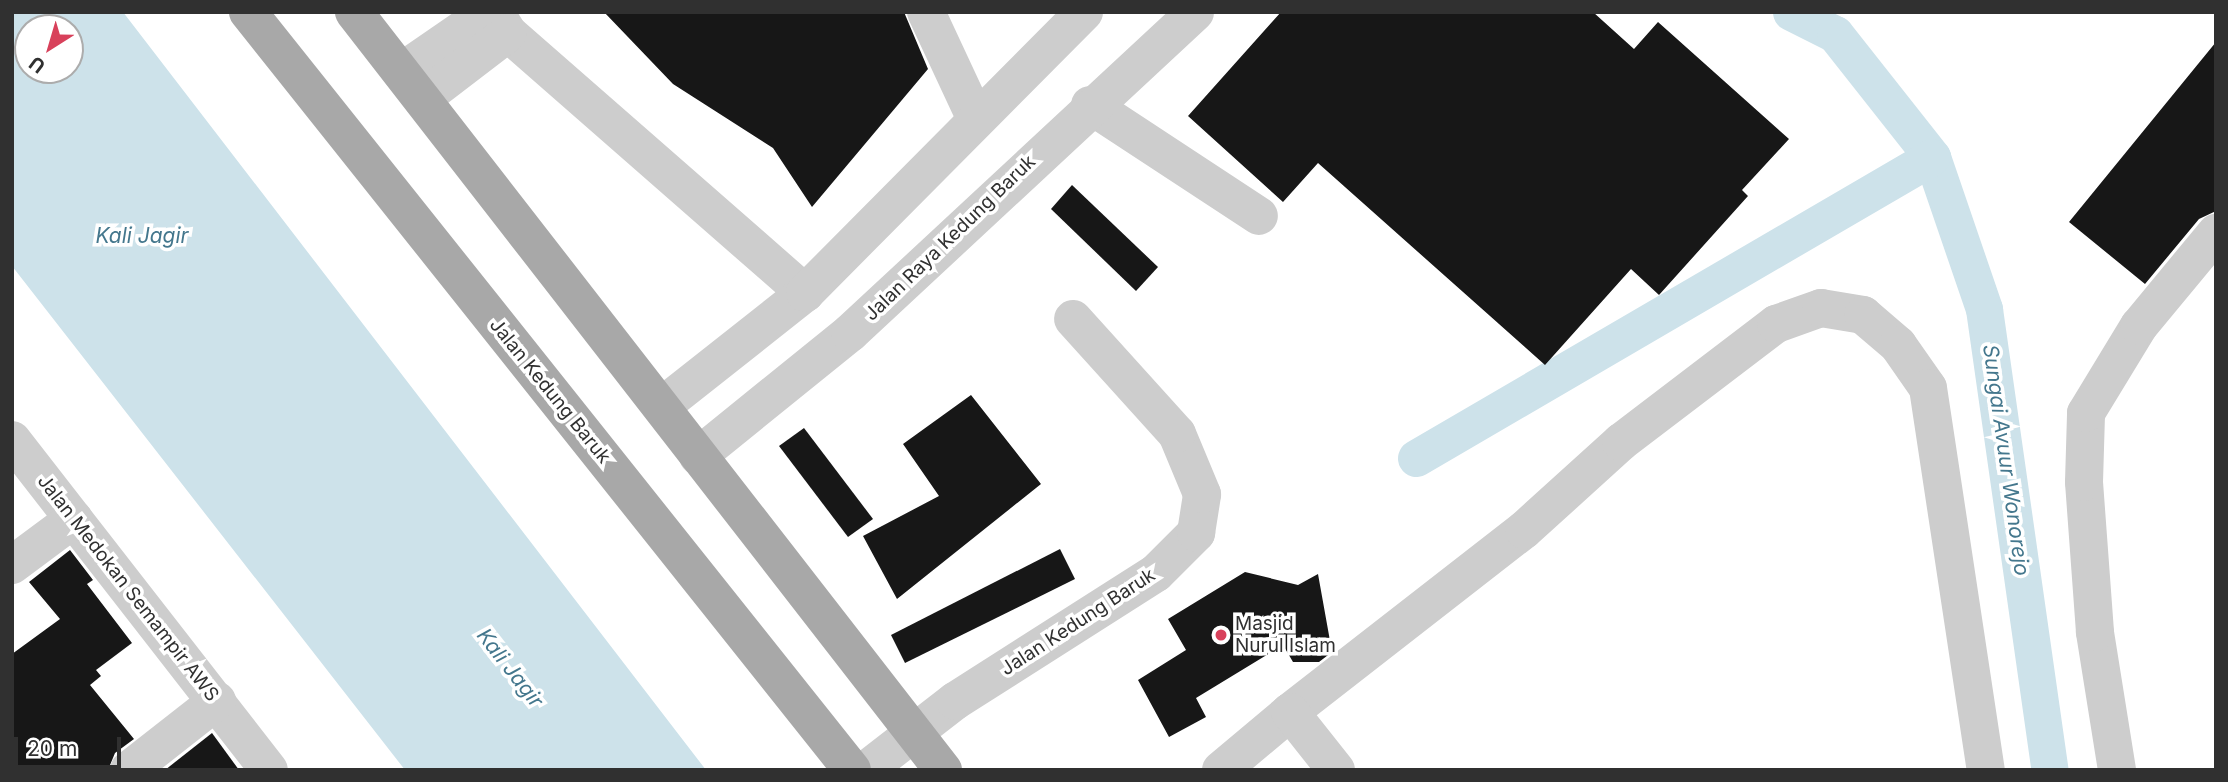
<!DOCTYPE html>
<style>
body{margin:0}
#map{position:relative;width:2228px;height:782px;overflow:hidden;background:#fff;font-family:Inter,sans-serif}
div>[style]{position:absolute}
.water>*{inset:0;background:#cde2ea}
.canal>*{height:37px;margin:-18.5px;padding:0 18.5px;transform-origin:18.5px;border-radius:18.5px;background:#cde2ea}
.building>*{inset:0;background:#171717}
.minor>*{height:38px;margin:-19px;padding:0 19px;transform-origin:19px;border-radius:19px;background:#cdcdcd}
.major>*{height:38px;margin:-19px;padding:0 19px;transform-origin:19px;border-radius:19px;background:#a8a8a8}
.dots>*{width:19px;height:19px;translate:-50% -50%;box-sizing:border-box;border:4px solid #fff;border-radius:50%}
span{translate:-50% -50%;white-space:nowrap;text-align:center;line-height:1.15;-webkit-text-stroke:7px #fff;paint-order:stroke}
.street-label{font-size:19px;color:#303030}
.poi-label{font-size:19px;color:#303030}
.left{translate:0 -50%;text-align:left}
.water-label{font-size:21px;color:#44778d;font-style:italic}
.frame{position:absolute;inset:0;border:14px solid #303030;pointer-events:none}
.north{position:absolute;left:14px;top:14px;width:70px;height:70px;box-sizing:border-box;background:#fff;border:2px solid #acacac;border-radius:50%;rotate:217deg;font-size:19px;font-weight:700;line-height:28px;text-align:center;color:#303030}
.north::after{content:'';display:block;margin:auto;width:24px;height:32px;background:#d8415b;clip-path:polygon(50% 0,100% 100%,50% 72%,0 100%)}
.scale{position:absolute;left:14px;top:737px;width:107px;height:32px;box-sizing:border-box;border:4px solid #303030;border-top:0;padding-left:9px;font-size:21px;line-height:24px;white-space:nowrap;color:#303030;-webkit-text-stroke:5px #fff;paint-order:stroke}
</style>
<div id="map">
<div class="water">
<div style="clip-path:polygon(evenodd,12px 12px,123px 12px,706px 770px,405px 770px,12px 266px,12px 12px,28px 28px,70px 28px,70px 70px,28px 70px,28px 28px)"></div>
</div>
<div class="canal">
<div style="left:1791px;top:12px;width:49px;rotate:26.6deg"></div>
<div style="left:1835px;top:34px;width:157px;rotate:51.7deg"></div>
<div style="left:1932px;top:157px;width:161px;rotate:71.1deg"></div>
<div style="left:1984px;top:309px;width:466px;rotate:81.9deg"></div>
<div style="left:1416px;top:458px;width:597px;rotate:-30.26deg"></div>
</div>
<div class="building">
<div style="clip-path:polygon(604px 12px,904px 12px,928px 69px,812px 207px,773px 148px,673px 84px)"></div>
<div style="clip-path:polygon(1281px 12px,1593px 12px,1634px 49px,1658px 22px,1789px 139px,1742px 190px,1748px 196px,1659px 295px,1631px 269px,1545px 365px,1318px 163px,1283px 202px,1188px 116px)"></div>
<div style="clip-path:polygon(2216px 42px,2216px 211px,2199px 219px,2145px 284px,2069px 222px)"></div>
<div style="clip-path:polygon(1072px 185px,1158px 267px,1136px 291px,1051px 209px)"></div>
<div style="clip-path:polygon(971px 395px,1041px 484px,897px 599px,863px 536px,939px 496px,903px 444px)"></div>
<div style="clip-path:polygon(804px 428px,873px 519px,848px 537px,779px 446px)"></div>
<div style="clip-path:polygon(1060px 549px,1075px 579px,905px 663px,891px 635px)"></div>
<div style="clip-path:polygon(70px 550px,93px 580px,87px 584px,132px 643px,96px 670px,101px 676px,90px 685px,134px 739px,115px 753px,108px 770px,12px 770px,12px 654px,60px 619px,29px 582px)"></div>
<div style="clip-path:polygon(1245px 572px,1298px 585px,1318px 574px,1332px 652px,1319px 662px,1293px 662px,1283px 645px,1196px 698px,1206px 717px,1169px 737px,1138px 680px,1186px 650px,1168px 619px)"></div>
<div style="clip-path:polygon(212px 733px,239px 770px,165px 770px)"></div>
</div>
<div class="minor">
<div style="left:495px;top:12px;width:25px;rotate:58deg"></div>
<div style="left:508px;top:33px;width:395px;rotate:41.2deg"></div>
<div style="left:926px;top:12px;width:118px;rotate:65deg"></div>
<div style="left:401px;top:72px;width:106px;rotate:-34.6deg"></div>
<div style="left:422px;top:99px;width:108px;rotate:-37.5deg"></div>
<div style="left:1090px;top:105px;width:202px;rotate:33.3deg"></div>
<div style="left:662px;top:406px;width:182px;rotate:-38.3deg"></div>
<div style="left:805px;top:293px;width:396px;rotate:-45.2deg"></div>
<div style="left:12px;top:440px;width:418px;rotate:52.1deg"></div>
<div style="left:698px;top:456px;width:196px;rotate:-39deg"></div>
<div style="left:850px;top:333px;width:471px;rotate:-42.9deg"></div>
<div style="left:12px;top:565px;width:77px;rotate:-36.6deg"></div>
<div style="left:1290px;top:712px;width:296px;rotate:-37.9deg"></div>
<div style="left:1524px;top:530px;width:131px;rotate:-42.2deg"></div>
<div style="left:1621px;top:442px;width:195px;rotate:-37.3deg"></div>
<div style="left:1776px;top:324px;width:48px;rotate:-19.6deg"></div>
<div style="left:1821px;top:308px;width:43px;rotate:9.5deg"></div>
<div style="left:1863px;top:315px;width:46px;rotate:40.6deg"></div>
<div style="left:1898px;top:345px;width:52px;rotate:55.1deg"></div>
<div style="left:1928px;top:388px;width:386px;rotate:81.4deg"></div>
<div style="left:129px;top:770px;width:112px;rotate:-38.1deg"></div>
<div style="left:866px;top:770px;width:113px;rotate:-37.8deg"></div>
<div style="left:955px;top:701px;width:238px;rotate:-32.5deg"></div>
<div style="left:1156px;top:573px;width:57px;rotate:-45deg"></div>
<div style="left:1196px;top:533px;width:39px;rotate:-81deg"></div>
<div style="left:1202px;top:494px;width:65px;rotate:-112.6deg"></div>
<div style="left:1177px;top:434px;width:155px;rotate:-132.1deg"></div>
<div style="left:1221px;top:770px;width:90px;rotate:-40deg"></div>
<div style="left:1290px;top:712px;width:74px;rotate:51.6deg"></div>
<div style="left:2117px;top:770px;width:140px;rotate:-99.1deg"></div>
<div style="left:2095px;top:632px;width:150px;rotate:-94.2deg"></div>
<div style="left:2084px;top:482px;width:69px;rotate:-88.3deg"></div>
<div style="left:2086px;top:413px;width:102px;rotate:-58.7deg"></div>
<div style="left:2139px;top:326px;width:121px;rotate:-50.4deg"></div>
</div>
<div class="major">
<div style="left:248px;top:12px;width:969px;rotate:51.45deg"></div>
<div style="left:354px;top:12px;width:960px;rotate:52.15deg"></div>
</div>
<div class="dots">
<div style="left:1221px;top:635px;background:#d8415b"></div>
</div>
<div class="street-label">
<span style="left:950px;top:238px;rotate:-44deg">Jalan Raya Kedung Baruk</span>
<span style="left:550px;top:391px;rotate:51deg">Jalan Kedung Baruk</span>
<span style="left:128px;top:588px;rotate:52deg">Jalan Medokan Semampir AWS</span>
<span style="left:1078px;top:622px;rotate:-33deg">Jalan Kedung Baruk</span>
</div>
<div class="poi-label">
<span class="left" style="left:1235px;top:635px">Masjid<br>Nurul Islam</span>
</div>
<div class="water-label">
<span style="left:142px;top:236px">Kali Jagir</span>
<span style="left:2006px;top:460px;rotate:82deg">Sungai Avuur Wonorejo</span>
<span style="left:510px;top:668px;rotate:52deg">Kali Jagir</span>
</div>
<div class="frame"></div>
<div class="north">U</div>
<div class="scale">20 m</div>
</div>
